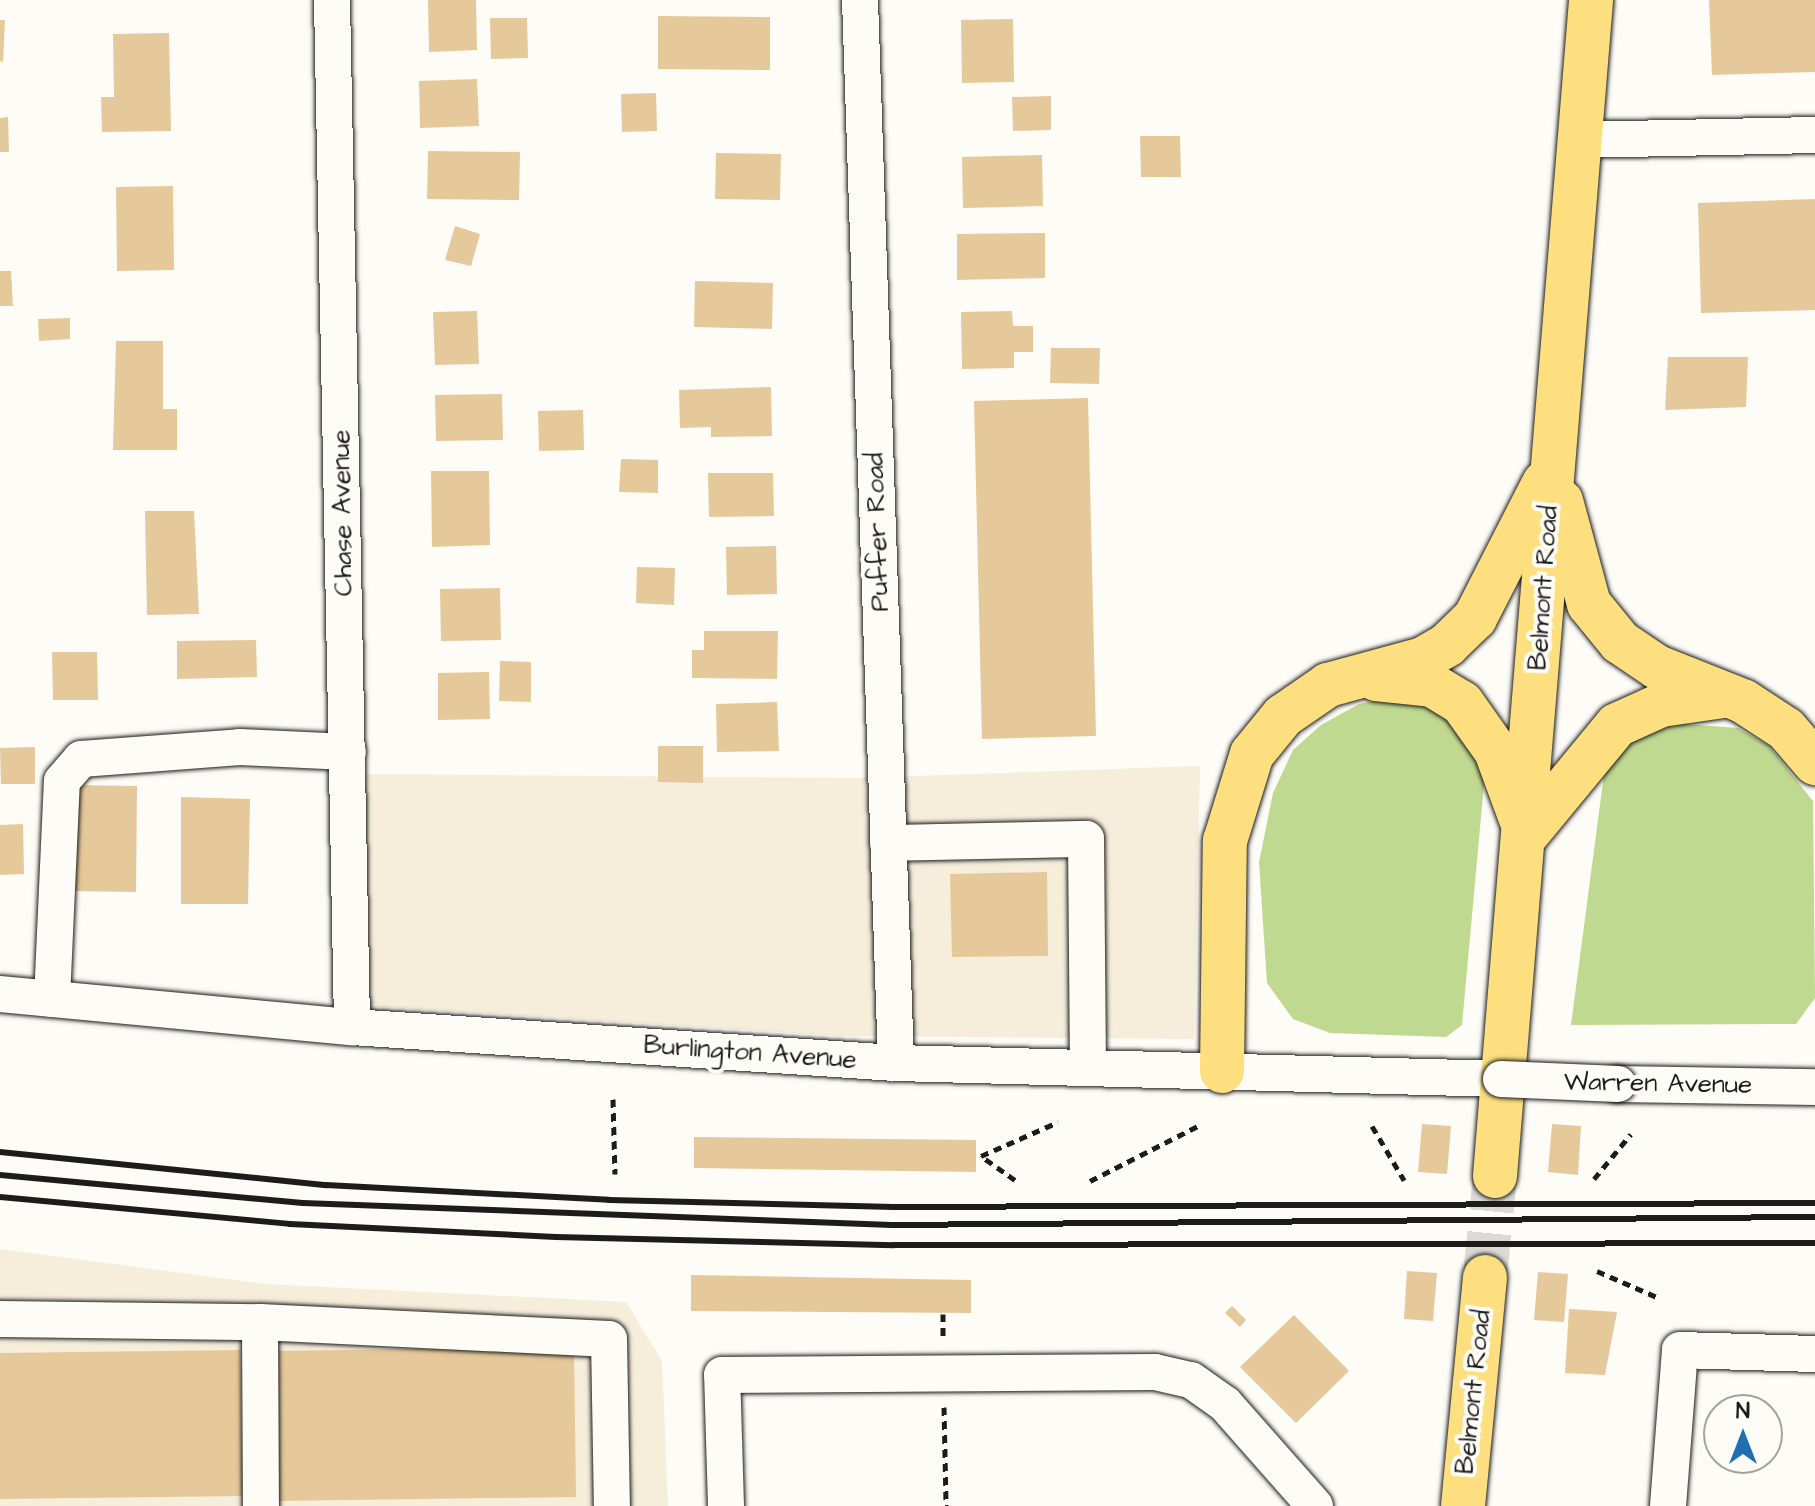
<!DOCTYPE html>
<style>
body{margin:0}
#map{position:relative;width:1815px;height:1506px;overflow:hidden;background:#fdfcf7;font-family:"Architects Daughter",sans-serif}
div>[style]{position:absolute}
.built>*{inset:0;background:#f6eddb}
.green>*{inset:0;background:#c0d990}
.building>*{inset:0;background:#e6c99a}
.major-tunnel>*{height:44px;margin-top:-22px;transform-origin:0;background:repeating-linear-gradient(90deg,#dbdad6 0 44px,transparent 0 66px)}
.path>*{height:5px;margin-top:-2.5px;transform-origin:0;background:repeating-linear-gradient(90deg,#1c1c1c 0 8px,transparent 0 14px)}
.roads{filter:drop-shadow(0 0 2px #1c1c1c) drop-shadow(0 0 2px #1c1c1c)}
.minor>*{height:36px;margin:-18px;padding:0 18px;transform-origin:18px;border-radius:18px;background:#fdfcf7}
.major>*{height:44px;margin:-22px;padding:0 22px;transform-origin:22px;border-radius:22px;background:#fddf80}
.rail>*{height:6px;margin:-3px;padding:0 3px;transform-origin:3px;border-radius:3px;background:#1c1c1c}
.bridges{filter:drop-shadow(0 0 2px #1c1c1c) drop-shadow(0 0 2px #1c1c1c)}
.minor-bridge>*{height:36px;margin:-18px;padding:0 18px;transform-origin:18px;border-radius:18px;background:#fdfcf7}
span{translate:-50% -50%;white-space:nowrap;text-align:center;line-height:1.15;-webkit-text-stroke:8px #fdfcf7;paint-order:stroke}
.street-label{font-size:26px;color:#1c1c1c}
.north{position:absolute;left:1703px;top:1394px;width:80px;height:80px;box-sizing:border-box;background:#fdfcf7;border:2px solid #a3a29f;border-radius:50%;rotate:0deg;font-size:22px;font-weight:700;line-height:32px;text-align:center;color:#1c1c1c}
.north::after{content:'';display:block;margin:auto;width:28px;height:36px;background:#1f6fb2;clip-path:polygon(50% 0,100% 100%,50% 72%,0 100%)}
</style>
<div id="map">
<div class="built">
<div style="clip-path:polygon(1200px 766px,1194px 1039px,842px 1036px,367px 1006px,363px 774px,860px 778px)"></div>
<div style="clip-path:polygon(0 1249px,266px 1284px,626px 1302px,662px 1361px,668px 1506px,0 1506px)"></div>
</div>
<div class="green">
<div style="clip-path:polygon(1401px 696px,1440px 702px,1478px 748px,1484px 784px,1462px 1025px,1446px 1037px,1330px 1033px,1293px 1019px,1267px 983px,1259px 862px,1273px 793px,1293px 750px,1321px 725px,1359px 704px)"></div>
<div style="clip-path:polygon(1670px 723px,1738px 728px,1769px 746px,1813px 801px,1815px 998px,1796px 1024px,1571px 1025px,1606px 759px,1627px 739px)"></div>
</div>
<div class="building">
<div style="clip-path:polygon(428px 0,476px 0,477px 50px,429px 52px)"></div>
<div style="clip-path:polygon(1709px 0,1815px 0,1815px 72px,1712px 75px)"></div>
<div style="clip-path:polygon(658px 16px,770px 17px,770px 70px,658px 69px)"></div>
<div style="clip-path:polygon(490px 18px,527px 18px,528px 58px,491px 59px)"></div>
<div style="clip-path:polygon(1013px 19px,1014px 82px,962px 83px,961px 20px)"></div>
<div style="clip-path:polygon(0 20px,5px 20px,3px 62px,0 61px)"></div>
<div style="clip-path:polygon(169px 33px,171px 131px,102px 132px,101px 97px,114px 97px,113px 34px)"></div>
<div style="clip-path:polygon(477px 79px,479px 126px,420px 128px,419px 81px)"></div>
<div style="clip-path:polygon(656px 93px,657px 131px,622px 132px,621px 94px)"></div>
<div style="clip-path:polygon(1051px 96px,1051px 130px,1013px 131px,1012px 97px)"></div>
<div style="clip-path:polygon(8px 117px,9px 152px,0 152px,0 118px)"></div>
<div style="clip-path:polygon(1140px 136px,1180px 136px,1181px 177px,1141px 177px)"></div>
<div style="clip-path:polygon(428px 151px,520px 152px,519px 200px,427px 199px)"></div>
<div style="clip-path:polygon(716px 153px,781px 154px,780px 200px,715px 199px)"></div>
<div style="clip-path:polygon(1042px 155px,1043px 206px,963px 208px,962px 157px)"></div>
<div style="clip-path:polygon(173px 186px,174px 270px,117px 271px,116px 187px)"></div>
<div style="clip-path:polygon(1815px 199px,1815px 310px,1701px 313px,1698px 203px)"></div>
<div style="clip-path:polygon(455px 226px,480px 234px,471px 266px,445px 260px)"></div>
<div style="clip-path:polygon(1045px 233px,1045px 278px,957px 280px,957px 234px)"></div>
<div style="clip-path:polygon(0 271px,11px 271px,13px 306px,0 306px)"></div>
<div style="clip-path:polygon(695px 281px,773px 283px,772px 329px,694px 327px)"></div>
<div style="clip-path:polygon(477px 311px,479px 364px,435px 365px,433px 312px)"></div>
<div style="clip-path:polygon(1012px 311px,1013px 326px,1033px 326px,1033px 352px,1014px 352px,1014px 368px,962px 369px,961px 312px)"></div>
<div style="clip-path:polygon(70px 318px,70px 339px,39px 341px,38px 319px)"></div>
<div style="clip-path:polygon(116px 341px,163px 341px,163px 409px,177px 409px,177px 450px,113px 450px)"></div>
<div style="clip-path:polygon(1051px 348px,1100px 348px,1099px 384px,1050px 383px)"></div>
<div style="clip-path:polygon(1668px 357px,1748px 357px,1746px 407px,1665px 410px)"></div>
<div style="clip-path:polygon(771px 387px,772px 436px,711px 437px,711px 427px,680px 428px,679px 390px)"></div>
<div style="clip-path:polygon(502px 394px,503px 440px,436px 441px,435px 395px)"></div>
<div style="clip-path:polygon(1088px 398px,1096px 736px,982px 739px,974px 401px)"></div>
<div style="clip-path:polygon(583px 410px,584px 450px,539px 451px,538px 411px)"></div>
<div style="clip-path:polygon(621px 459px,658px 460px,658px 493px,619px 492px)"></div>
<div style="clip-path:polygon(431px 471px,489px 471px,490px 545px,432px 547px)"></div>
<div style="clip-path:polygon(708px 473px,773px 473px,774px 516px,709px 517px)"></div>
<div style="clip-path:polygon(145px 511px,194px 511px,199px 614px,147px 615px)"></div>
<div style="clip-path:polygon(776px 546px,777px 594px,727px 595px,726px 547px)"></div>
<div style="clip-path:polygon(637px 567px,675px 568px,674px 605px,636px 603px)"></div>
<div style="clip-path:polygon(500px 588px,501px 640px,441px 641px,440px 589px)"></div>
<div style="clip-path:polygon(704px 631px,778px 631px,777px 679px,692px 678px,692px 650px,704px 650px)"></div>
<div style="clip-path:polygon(256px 640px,257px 677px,177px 679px,177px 641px)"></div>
<div style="clip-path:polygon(52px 652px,97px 652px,98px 700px,53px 700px)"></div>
<div style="clip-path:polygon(500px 661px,531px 662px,531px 702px,499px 701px)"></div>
<div style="clip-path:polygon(489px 672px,490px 719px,438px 720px,438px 673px)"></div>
<div style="clip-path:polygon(777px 702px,779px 751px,717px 752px,716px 704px)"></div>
<div style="clip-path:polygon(658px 746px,703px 746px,703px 783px,658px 782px)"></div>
<div style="clip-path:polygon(35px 747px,35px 784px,1px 784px,0 748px)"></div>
<div style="clip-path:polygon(69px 785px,137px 786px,136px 892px,68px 891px)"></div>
<div style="clip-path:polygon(181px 797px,250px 799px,248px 904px,181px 904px)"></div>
<div style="clip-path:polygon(23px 824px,24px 874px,0 875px,0 825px)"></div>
<div style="clip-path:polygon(1047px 872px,1048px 956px,952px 957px,950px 874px)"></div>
<div style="clip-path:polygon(1422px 1124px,1451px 1126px,1447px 1174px,1418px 1172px)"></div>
<div style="clip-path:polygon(1552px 1124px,1581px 1126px,1578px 1175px,1548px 1172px)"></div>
<div style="clip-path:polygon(694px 1137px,976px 1140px,976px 1172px,694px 1168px)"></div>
<div style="clip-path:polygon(1407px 1271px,1437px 1273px,1433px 1321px,1404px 1319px)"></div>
<div style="clip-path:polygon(1538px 1272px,1568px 1274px,1564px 1322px,1534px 1320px)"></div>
<div style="clip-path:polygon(691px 1275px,971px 1280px,971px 1313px,691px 1311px)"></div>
<div style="clip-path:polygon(1232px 1306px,1246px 1320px,1240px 1327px,1225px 1313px)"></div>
<div style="clip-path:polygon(1569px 1309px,1617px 1312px,1605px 1375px,1565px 1373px)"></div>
<div style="clip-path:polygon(1294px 1315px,1349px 1371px,1296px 1423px,1240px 1367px)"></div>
<div style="clip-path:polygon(574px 1347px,576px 1497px,274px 1501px,272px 1351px)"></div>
<div style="clip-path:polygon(240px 1350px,243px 1496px,0 1499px,0 1353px)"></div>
</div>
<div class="major-tunnel">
<div style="left:1485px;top:1277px;width:101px;rotate:-84.3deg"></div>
</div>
<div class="path">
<div style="left:613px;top:1099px;width:75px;rotate:88.5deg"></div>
<div style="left:1372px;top:1126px;width:63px;rotate:59.3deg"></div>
<div style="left:1594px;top:1179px;width:58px;rotate:-50.6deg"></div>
<div style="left:1015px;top:1180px;width:42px;rotate:-144.8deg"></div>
<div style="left:981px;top:1156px;width:84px;rotate:-23.8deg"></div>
<div style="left:1090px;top:1181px;width:121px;rotate:-27deg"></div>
<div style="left:1597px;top:1271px;width:68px;rotate:23.5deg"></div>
<div style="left:943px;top:1314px;width:27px;rotate:90deg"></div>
<div style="left:944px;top:1407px;width:99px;rotate:88.8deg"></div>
</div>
<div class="roads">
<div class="minor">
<div style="left:332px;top:0;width:1027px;rotate:88.88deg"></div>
<div style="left:860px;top:0;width:1064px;rotate:88.06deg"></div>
<div style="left:1577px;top:140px;width:238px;rotate:-1.2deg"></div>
<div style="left:888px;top:843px;width:198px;rotate:-1.2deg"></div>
<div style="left:1086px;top:839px;width:228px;rotate:89.5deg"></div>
<div style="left:0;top:994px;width:354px;rotate:5.4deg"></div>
<div style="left:352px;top:1027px;width:545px;rotate:3.79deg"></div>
<div style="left:896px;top:1063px;width:605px;rotate:1.51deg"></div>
<div style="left:52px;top:999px;width:218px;rotate:-87.4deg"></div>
<div style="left:62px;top:781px;width:29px;rotate:-49deg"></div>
<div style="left:81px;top:759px;width:159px;rotate:-4.3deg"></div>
<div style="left:240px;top:747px;width:108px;rotate:2.7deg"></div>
<div style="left:1618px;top:1084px;width:197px;rotate:0.9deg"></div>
<div style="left:0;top:1319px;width:260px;rotate:0.7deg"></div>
<div style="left:260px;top:1322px;width:349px;rotate:2.8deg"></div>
<div style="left:609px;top:1339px;width:167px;rotate:89deg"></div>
<div style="left:260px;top:1322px;width:184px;rotate:89.7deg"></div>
<div style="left:726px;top:1506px;width:131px;rotate:-91.7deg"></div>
<div style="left:722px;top:1375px;width:433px;rotate:-0.4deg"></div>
<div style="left:1155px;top:1372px;width:37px;rotate:13deg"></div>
<div style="left:1191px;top:1380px;width:42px;rotate:35.2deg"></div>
<div style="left:1225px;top:1404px;width:136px;rotate:48.6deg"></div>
<div style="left:1668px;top:1506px;width:156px;rotate:-85.6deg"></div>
<div style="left:1680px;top:1350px;width:135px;rotate:1.7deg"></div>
</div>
<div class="major">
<div style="left:1561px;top:501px;width:107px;rotate:74.8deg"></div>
<div style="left:1589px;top:604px;width:49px;rotate:50.8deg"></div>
<div style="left:1620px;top:642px;width:45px;rotate:34deg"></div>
<div style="left:1657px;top:667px;width:92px;rotate:21.6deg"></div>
<div style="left:1743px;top:701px;width:51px;rotate:33.1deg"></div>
<div style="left:1786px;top:729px;width:45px;rotate:49.5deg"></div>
<div style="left:1376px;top:679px;width:56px;rotate:6.1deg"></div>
<div style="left:1432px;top:685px;width:35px;rotate:31deg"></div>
<div style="left:1462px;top:703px;width:59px;rotate:54.7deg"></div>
<div style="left:1496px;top:751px;width:72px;rotate:69.8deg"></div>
<div style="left:1527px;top:834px;width:141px;rotate:-50.5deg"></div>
<div style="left:1617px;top:725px;width:48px;rotate:-24.4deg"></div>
<div style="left:1661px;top:705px;width:63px;rotate:-8.3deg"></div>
<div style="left:1222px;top:1071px;width:230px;rotate:-89.3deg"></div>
<div style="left:1225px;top:841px;width:91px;rotate:-72.8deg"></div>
<div style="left:1252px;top:754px;width:49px;rotate:-50.8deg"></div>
<div style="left:1283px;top:716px;width:55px;rotate:-34.6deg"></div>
<div style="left:1328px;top:685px;width:98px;rotate:-15.3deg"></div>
<div style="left:1423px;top:659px;width:28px;rotate:-30deg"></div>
<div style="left:1447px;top:645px;width:39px;rotate:-44deg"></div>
<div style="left:1475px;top:618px;width:152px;rotate:-62.9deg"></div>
<div style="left:1495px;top:1176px;width:1180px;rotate:-85.33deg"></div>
<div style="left:1463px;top:1506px;width:230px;rotate:-84.5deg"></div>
</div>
</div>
<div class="rail">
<div style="left:0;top:1152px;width:328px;rotate:5.8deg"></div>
<div style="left:326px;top:1185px;width:283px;rotate:3deg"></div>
<div style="left:609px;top:1200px;width:285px;rotate:1.4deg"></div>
<div style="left:894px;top:1207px;width:921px;rotate:-0.25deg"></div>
<div style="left:0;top:1175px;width:304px;rotate:5.3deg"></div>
<div style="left:303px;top:1203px;width:589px;rotate:2.14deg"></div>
<div style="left:892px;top:1225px;width:923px;rotate:-0.5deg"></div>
<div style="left:0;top:1197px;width:291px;rotate:5.3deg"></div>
<div style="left:290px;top:1224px;width:266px;rotate:2.8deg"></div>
<div style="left:556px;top:1237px;width:338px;rotate:1.4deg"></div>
<div style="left:894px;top:1245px;width:921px;rotate:-0.12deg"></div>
</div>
<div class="bridges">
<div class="minor-bridge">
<div style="left:1501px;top:1079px;width:117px;rotate:2.4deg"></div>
</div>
</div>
<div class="street-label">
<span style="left:343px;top:513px;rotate:-91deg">Chase Avenue</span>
<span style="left:878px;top:532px;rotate:-92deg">Puffer Road</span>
<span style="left:1544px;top:588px;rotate:-86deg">Belmont Road</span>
<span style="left:750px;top:1053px;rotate:4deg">Burlington Avenue</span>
<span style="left:1658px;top:1084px;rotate:1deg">Warren Avenue</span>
<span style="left:1474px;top:1392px;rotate:-84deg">Belmont Road</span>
</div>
<div class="north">N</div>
</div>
